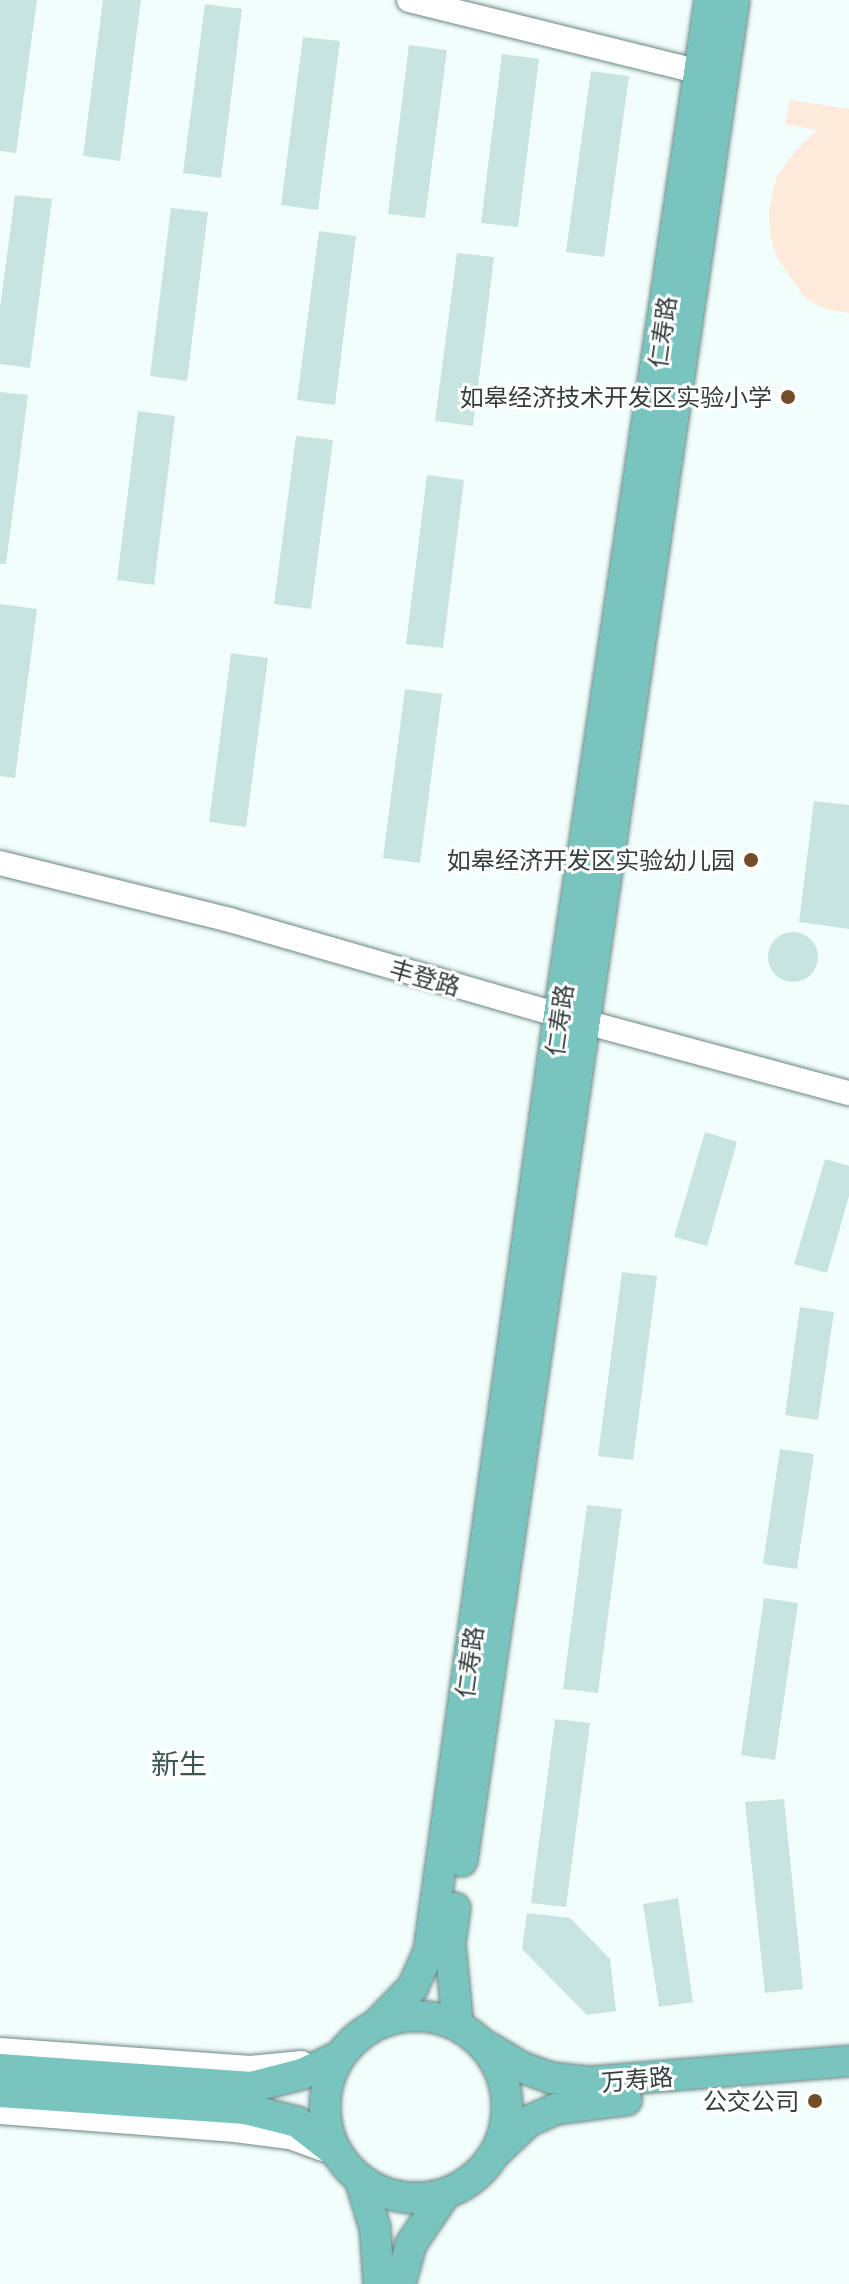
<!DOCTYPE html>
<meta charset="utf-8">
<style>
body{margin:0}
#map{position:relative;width:849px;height:2284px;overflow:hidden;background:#f2fefc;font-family:"Open Sans","Noto Sans SC",sans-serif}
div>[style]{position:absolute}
.green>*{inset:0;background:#fdeada}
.building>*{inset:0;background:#c7e4e0}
.round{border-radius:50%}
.roads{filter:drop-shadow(0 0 2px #6c8784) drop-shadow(0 0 2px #6c8784)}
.minor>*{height:24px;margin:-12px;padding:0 12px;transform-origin:12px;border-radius:12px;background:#fff}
.major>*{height:30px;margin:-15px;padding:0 15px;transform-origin:15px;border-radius:15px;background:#78c4be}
.major>.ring{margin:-15px;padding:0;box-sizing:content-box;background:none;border:30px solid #78c4be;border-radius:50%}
.dots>*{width:22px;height:22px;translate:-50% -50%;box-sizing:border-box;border:4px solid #fff;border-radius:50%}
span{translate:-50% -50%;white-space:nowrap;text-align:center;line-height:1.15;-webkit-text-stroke:6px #fff;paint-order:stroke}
.street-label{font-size:24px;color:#333e3d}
.poi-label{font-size:24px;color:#333e3d}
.right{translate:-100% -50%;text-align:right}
.quarter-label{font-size:28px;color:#3d5654}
</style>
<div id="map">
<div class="green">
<div style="clip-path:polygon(790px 100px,849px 109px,849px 313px,825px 309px,805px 298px,776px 256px,770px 235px,769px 209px,776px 178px,793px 154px,817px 130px,785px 124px)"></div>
</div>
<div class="building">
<div style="clip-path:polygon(0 0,37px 0,16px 153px,0 151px)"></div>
<div style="clip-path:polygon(103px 0,141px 0,120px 161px,83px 156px)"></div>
<div style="clip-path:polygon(205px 4px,242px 9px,221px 178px,183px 173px)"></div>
<div style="clip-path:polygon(303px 37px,340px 41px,318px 210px,281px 205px)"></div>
<div style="clip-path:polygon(409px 45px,447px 50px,425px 218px,388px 214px)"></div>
<div style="clip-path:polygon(502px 54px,539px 59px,518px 227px,481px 223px)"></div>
<div style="clip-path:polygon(591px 71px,629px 76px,604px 257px,566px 252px)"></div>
<div style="clip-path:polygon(15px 195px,52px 199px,30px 368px,0 364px,0 308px)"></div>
<div style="clip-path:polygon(171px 208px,208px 212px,187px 381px,150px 376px)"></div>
<div style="clip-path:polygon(319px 231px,356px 236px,335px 405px,297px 400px)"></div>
<div style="clip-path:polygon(457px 253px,494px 257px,473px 426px,435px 421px)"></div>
<div style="clip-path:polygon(0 392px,28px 395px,6px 564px,0 564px)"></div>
<div style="clip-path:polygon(138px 411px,175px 416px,154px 585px,117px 580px)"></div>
<div style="clip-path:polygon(296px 436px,333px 440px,311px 609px,274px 604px)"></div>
<div style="clip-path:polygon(427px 475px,464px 480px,443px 648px,406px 644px)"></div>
<div style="clip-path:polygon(0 604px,37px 609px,15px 778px,0 776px)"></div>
<div style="clip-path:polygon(231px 653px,268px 658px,246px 827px,209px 822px)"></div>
<div style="clip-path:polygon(405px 689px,442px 694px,420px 863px,383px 858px)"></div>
<div style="clip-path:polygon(814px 801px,849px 805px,849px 929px,799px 922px)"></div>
<div class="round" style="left:768px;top:932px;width:50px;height:50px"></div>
<div style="clip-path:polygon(705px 1132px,737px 1142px,707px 1246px,674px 1237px)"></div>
<div style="clip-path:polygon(825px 1159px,849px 1166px,849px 1196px,827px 1273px,794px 1264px)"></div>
<div style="clip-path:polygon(622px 1272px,657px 1276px,633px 1460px,598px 1456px)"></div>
<div style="clip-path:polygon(800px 1307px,834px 1312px,818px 1420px,785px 1415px)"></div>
<div style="clip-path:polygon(780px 1449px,814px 1454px,797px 1569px,763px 1564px)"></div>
<div style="clip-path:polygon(587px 1505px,622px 1509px,598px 1693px,563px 1689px)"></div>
<div style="clip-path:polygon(764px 1598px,798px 1603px,775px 1760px,741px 1755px)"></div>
<div style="clip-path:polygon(555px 1719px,590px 1723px,566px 1907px,531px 1903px)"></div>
<div style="clip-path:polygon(784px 1799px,803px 1989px,765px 1993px,745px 1802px)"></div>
<div style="clip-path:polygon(678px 1898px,693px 2002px,659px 2007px,643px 1904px)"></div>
<div style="clip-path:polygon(527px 1913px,570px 1918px,610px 1959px,616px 2011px,587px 2015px,522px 1949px)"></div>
</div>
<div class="roads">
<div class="minor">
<div style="left:409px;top:0;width:300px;rotate:13.9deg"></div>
<div style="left:0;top:863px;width:237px;rotate:13.9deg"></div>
<div style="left:230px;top:920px;width:342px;rotate:16.1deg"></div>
<div style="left:559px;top:1015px;width:300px;rotate:15.1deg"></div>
<div style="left:0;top:2050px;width:251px;rotate:4.1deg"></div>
<div style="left:250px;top:2068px;width:52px;rotate:-5.5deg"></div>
<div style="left:0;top:2112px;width:236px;rotate:4.4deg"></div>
<div style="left:235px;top:2130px;width:55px;rotate:7.3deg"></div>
<div style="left:290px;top:2137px;width:35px;rotate:20deg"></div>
</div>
<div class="major">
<div style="left:462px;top:1861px;width:1881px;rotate:-81.68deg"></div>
<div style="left:455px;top:1908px;width:36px;rotate:98deg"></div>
<div style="left:450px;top:1944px;width:81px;rotate:84.4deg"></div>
<div class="ring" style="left:325px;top:2016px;width:152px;height:152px"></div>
<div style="left:377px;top:2024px;width:52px;rotate:-45.8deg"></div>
<div style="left:413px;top:1987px;width:39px;rotate:-66deg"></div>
<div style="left:429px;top:1951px;width:945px;rotate:-82.09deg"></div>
<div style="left:559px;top:1015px;width:1026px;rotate:-81.54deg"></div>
<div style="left:488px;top:2047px;width:39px;rotate:31deg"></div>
<div style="left:521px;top:2067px;width:33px;rotate:20deg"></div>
<div style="left:552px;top:2078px;width:37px;rotate:6deg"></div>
<div style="left:589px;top:2082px;width:261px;rotate:-4.6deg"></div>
<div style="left:0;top:2069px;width:252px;rotate:4.1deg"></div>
<div style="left:251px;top:2087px;width:53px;rotate:-14.3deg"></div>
<div style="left:302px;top:2074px;width:42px;rotate:-25.3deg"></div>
<div style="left:0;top:2092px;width:246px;rotate:4deg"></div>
<div style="left:245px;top:2109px;width:54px;rotate:14deg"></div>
<div style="left:297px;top:2122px;width:52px;rotate:38deg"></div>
<div style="left:497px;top:2151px;width:44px;rotate:-43.2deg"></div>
<div style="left:529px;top:2121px;width:30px;rotate:-24deg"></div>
<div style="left:556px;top:2109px;width:71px;rotate:-7.3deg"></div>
<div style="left:360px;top:2179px;width:51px;rotate:73deg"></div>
<div style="left:375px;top:2228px;width:56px;rotate:85.9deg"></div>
<div style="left:400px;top:2284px;width:41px;rotate:-74.6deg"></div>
<div style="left:411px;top:2244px;width:60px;rotate:-55.8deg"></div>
</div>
</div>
<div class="dots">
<div style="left:788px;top:397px;background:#734d2a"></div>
<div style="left:751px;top:860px;background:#734d2a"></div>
<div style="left:815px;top:2101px;background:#734d2a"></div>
</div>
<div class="street-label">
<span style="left:662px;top:332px;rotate:-82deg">仁寿路</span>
<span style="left:425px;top:977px;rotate:16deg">丰登路</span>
<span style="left:559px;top:1020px;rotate:-82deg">仁寿路</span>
<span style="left:469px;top:1662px;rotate:-82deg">仁寿路</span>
<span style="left:637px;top:2079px;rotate:-5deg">万寿路</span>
</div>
<div class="poi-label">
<span class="right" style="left:772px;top:397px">如皋经济技术开发区实验小学</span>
<span class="right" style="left:735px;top:860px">如皋经济开发区实验幼儿园</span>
<span class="right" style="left:799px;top:2101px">公交公司</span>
</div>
<div class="quarter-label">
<span style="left:179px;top:1763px">新生</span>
</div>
</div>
